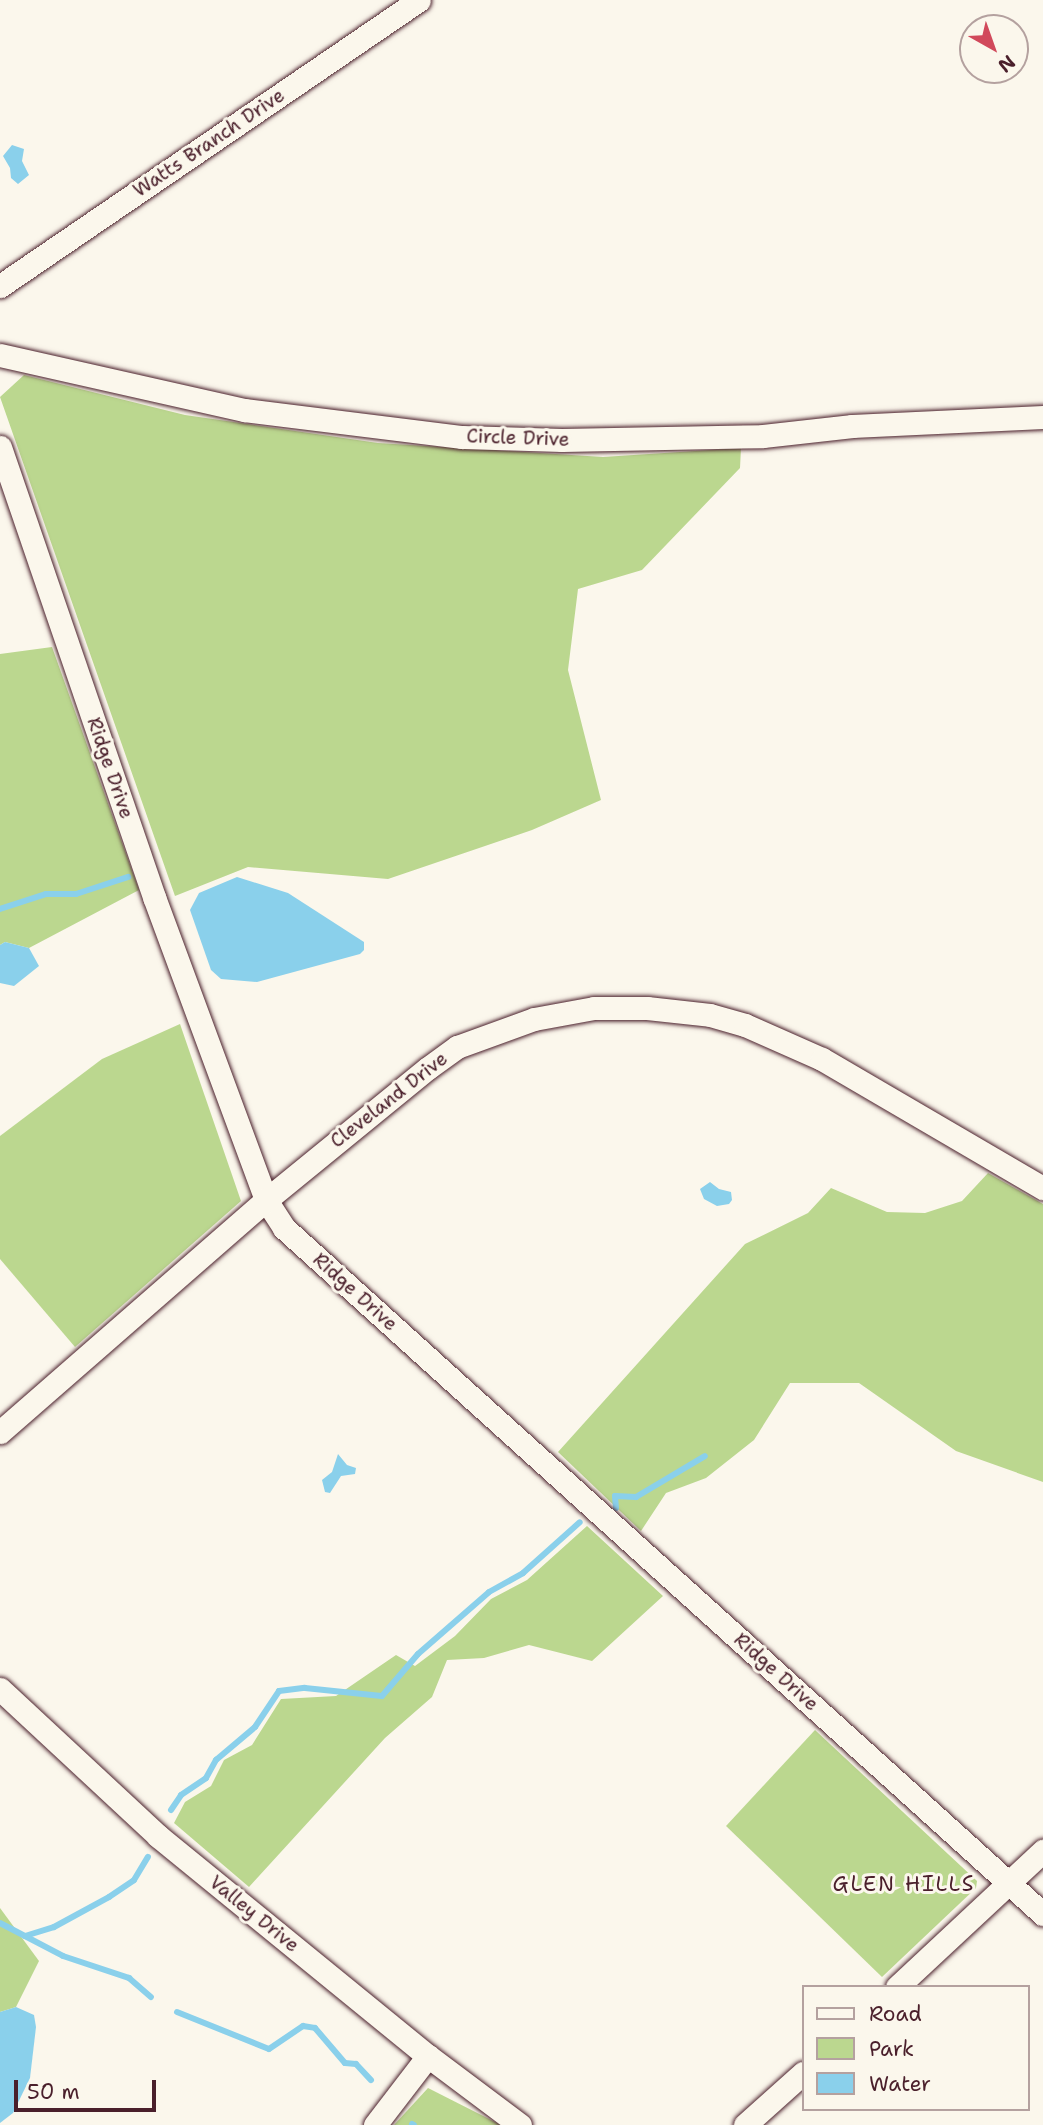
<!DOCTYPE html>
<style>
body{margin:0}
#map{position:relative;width:1043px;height:2125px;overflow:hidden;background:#fbf7ec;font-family:"Shantell Sans",sans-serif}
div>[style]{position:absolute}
.green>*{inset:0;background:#bbd78f}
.water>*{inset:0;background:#8ad0eb}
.stream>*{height:6px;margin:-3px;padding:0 3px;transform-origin:3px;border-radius:3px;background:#8ad0eb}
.roads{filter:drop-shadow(0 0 2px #4a1f2b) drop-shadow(0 0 2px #4a1f2b)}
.minor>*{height:23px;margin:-11.5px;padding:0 11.5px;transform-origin:11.5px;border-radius:11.5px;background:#fbf7ec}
span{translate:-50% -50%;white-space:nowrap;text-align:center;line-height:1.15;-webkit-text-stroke:6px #fbf7ec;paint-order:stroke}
.street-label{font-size:19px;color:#4a1f2b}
.neighbourhood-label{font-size:21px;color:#4a1f2b;letter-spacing:2px}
.legend{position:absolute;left:802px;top:1985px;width:228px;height:126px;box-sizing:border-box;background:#fbf7ec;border:2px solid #b4a19f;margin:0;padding:9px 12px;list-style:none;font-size:21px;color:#4a1f2b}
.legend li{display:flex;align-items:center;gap:14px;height:35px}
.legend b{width:35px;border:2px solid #b4a19f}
.north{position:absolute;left:959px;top:14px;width:70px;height:70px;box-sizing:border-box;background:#fbf7ec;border:2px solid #b4a19f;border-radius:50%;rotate:140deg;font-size:19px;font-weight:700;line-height:28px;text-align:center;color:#4a1f2b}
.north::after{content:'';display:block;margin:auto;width:24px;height:32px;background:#d1495b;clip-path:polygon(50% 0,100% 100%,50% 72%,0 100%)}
.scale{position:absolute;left:14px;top:2080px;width:142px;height:32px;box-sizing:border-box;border:4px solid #4a1f2b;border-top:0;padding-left:9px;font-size:21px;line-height:24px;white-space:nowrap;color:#4a1f2b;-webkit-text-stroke:5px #fbf7ec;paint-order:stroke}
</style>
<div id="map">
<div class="green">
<div style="clip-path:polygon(24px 375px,185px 415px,378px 443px,603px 457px,741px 448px,740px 468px,642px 570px,578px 589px,568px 670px,601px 800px,532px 830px,388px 879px,248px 867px,175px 896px,0 397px)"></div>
<div style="clip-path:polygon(52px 647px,139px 890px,29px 948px,5px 942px,0 945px,0 654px)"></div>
<div style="clip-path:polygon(180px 1024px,241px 1201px,75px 1347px,0 1259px,0 1136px,102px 1059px)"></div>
<div style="clip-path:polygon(988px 1173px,1043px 1204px,1043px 1482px,956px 1451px,859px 1383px,790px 1383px,754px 1440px,706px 1478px,666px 1493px,641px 1531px,558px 1452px,745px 1244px,808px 1213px,831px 1188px,887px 1212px,925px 1213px,962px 1201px)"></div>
<div style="clip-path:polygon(587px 1526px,663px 1596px,592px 1661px,529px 1645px,484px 1658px,447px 1660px,432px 1697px,385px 1738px,249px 1887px,174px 1823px,185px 1802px,211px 1786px,224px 1760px,252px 1745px,281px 1699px,336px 1696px,396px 1655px,415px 1666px,455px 1636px,491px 1599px,527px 1580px)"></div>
<div style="clip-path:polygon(815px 1730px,977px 1881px,976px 1888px,882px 1977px,726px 1826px)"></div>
<div style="clip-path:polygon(0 1908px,39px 1961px,16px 2007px,0 2012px)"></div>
<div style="clip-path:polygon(428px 2088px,499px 2124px,500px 2125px,394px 2125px)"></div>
</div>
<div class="water">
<div style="clip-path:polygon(12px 145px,24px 149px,22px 161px,29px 175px,18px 184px,11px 178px,10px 168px,3px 156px)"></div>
<div style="clip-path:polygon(237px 877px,288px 893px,364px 942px,364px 950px,360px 954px,257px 982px,221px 979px,211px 970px,190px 910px,199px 893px)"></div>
<div style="clip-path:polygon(5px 942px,29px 948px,39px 966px,14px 986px,0 983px,0 945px)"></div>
<div style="clip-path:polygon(710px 1182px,719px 1189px,731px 1192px,732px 1200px,729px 1204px,717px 1206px,704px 1199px,700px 1189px)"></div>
<div style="clip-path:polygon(338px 1454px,347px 1465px,356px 1468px,355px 1474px,341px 1476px,330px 1493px,325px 1492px,322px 1480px,332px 1472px)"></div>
<div style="clip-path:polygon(16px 2007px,34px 2015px,36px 2027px,30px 2078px,13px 2113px,0 2123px,0 2012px)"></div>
</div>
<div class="stream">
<div style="left:0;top:909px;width:48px;rotate:-18.1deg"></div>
<div style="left:46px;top:894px;width:30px"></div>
<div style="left:76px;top:894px;width:55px;rotate:-18.1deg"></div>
<div style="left:616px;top:1508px;width:12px;rotate:-95deg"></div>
<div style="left:615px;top:1496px;width:21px;rotate:3deg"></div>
<div style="left:636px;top:1497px;width:80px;rotate:-30.7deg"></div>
<div style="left:171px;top:1810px;width:18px;rotate:-56deg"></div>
<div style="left:181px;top:1795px;width:30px;rotate:-34deg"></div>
<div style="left:206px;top:1778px;width:21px;rotate:-61deg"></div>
<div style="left:216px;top:1760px;width:51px;rotate:-40.2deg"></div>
<div style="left:255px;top:1727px;width:43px;rotate:-56.3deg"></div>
<div style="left:279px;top:1691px;width:26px;rotate:-7deg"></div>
<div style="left:305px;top:1688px;width:77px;rotate:5.9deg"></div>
<div style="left:382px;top:1696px;width:55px;rotate:-49.4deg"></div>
<div style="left:418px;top:1654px;width:94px;rotate:-41.1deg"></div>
<div style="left:489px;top:1592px;width:39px;rotate:-29deg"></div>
<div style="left:523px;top:1573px;width:76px;rotate:-41.8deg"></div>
<div style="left:0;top:1923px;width:71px;rotate:27.6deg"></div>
<div style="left:63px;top:1956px;width:70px;rotate:18.4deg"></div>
<div style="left:129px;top:1978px;width:29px;rotate:41deg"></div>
<div style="left:25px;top:1936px;width:30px;rotate:-17deg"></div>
<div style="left:54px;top:1927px;width:63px;rotate:-28.6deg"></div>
<div style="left:109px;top:1897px;width:30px;rotate:-34deg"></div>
<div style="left:134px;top:1880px;width:27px;rotate:-59deg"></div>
<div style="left:177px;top:2012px;width:99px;rotate:21.9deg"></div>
<div style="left:269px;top:2049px;width:41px;rotate:-34.1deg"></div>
<div style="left:303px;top:2026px;width:12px;rotate:9deg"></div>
<div style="left:315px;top:2028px;width:46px;rotate:49.4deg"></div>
<div style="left:345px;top:2063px;width:11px;rotate:5deg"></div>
<div style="left:356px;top:2064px;width:22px;rotate:47deg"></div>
<div style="left:412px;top:2124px;width:2px;rotate:27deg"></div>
</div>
<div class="roads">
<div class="minor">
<div style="left:0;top:286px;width:507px;rotate:-34.32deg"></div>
<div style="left:0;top:355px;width:250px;rotate:12.7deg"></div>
<div style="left:244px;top:410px;width:220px;rotate:7.1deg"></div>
<div style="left:462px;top:437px;width:100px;rotate:1.7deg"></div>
<div style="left:562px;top:440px;width:201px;rotate:-1.1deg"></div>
<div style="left:763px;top:436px;width:90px;rotate:-6.4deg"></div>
<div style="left:852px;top:426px;width:191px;rotate:-2.7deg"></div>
<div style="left:0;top:447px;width:476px;rotate:71.1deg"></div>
<div style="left:154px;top:897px;width:323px;rotate:69.7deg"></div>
<div style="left:266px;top:1200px;width:33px;rotate:57deg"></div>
<div style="left:284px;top:1228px;width:1023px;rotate:42.11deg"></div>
<div style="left:0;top:1432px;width:353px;rotate:-41.1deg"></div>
<div style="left:266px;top:1200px;width:209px;rotate:-39.2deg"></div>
<div style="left:428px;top:1068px;width:36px;rotate:-36deg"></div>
<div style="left:457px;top:1047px;width:82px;rotate:-20deg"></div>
<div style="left:534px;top:1019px;width:61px;rotate:-10.4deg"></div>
<div style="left:594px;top:1008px;width:53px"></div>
<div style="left:647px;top:1008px;width:63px;rotate:6.3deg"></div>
<div style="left:710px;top:1015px;width:36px;rotate:16deg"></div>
<div style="left:745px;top:1025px;width:84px;rotate:23.8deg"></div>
<div style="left:822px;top:1059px;width:256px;rotate:30.3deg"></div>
<div style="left:0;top:1689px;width:216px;rotate:42.9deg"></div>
<div style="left:158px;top:1836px;width:348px;rotate:39.2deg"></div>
<div style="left:428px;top:2056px;width:115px;rotate:36.9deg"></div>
<div style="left:897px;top:1987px;width:200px;rotate:-43deg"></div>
<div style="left:375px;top:2125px;width:87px;rotate:-52.5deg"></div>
<div style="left:745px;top:2125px;width:78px;rotate:-41.9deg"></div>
</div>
</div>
<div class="street-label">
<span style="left:209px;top:143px;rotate:-34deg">Watts Branch Drive</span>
<span style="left:518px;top:438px;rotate:2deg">Circle Drive</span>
<span style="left:110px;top:768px;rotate:71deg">Ridge Drive</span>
<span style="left:389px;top:1100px;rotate:-38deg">Cleveland Drive</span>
<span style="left:355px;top:1292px;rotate:42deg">Ridge Drive</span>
<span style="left:776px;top:1672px;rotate:42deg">Ridge Drive</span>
<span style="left:254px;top:1914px;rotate:39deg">Valley Drive</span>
</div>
<div class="neighbourhood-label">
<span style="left:904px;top:1884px">GLEN HILLS</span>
</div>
<ul class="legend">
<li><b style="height:9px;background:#fbf7ec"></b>Road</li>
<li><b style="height:19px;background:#bbd78f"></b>Park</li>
<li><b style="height:19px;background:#8ad0eb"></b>Water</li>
</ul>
<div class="north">N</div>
<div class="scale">50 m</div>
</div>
